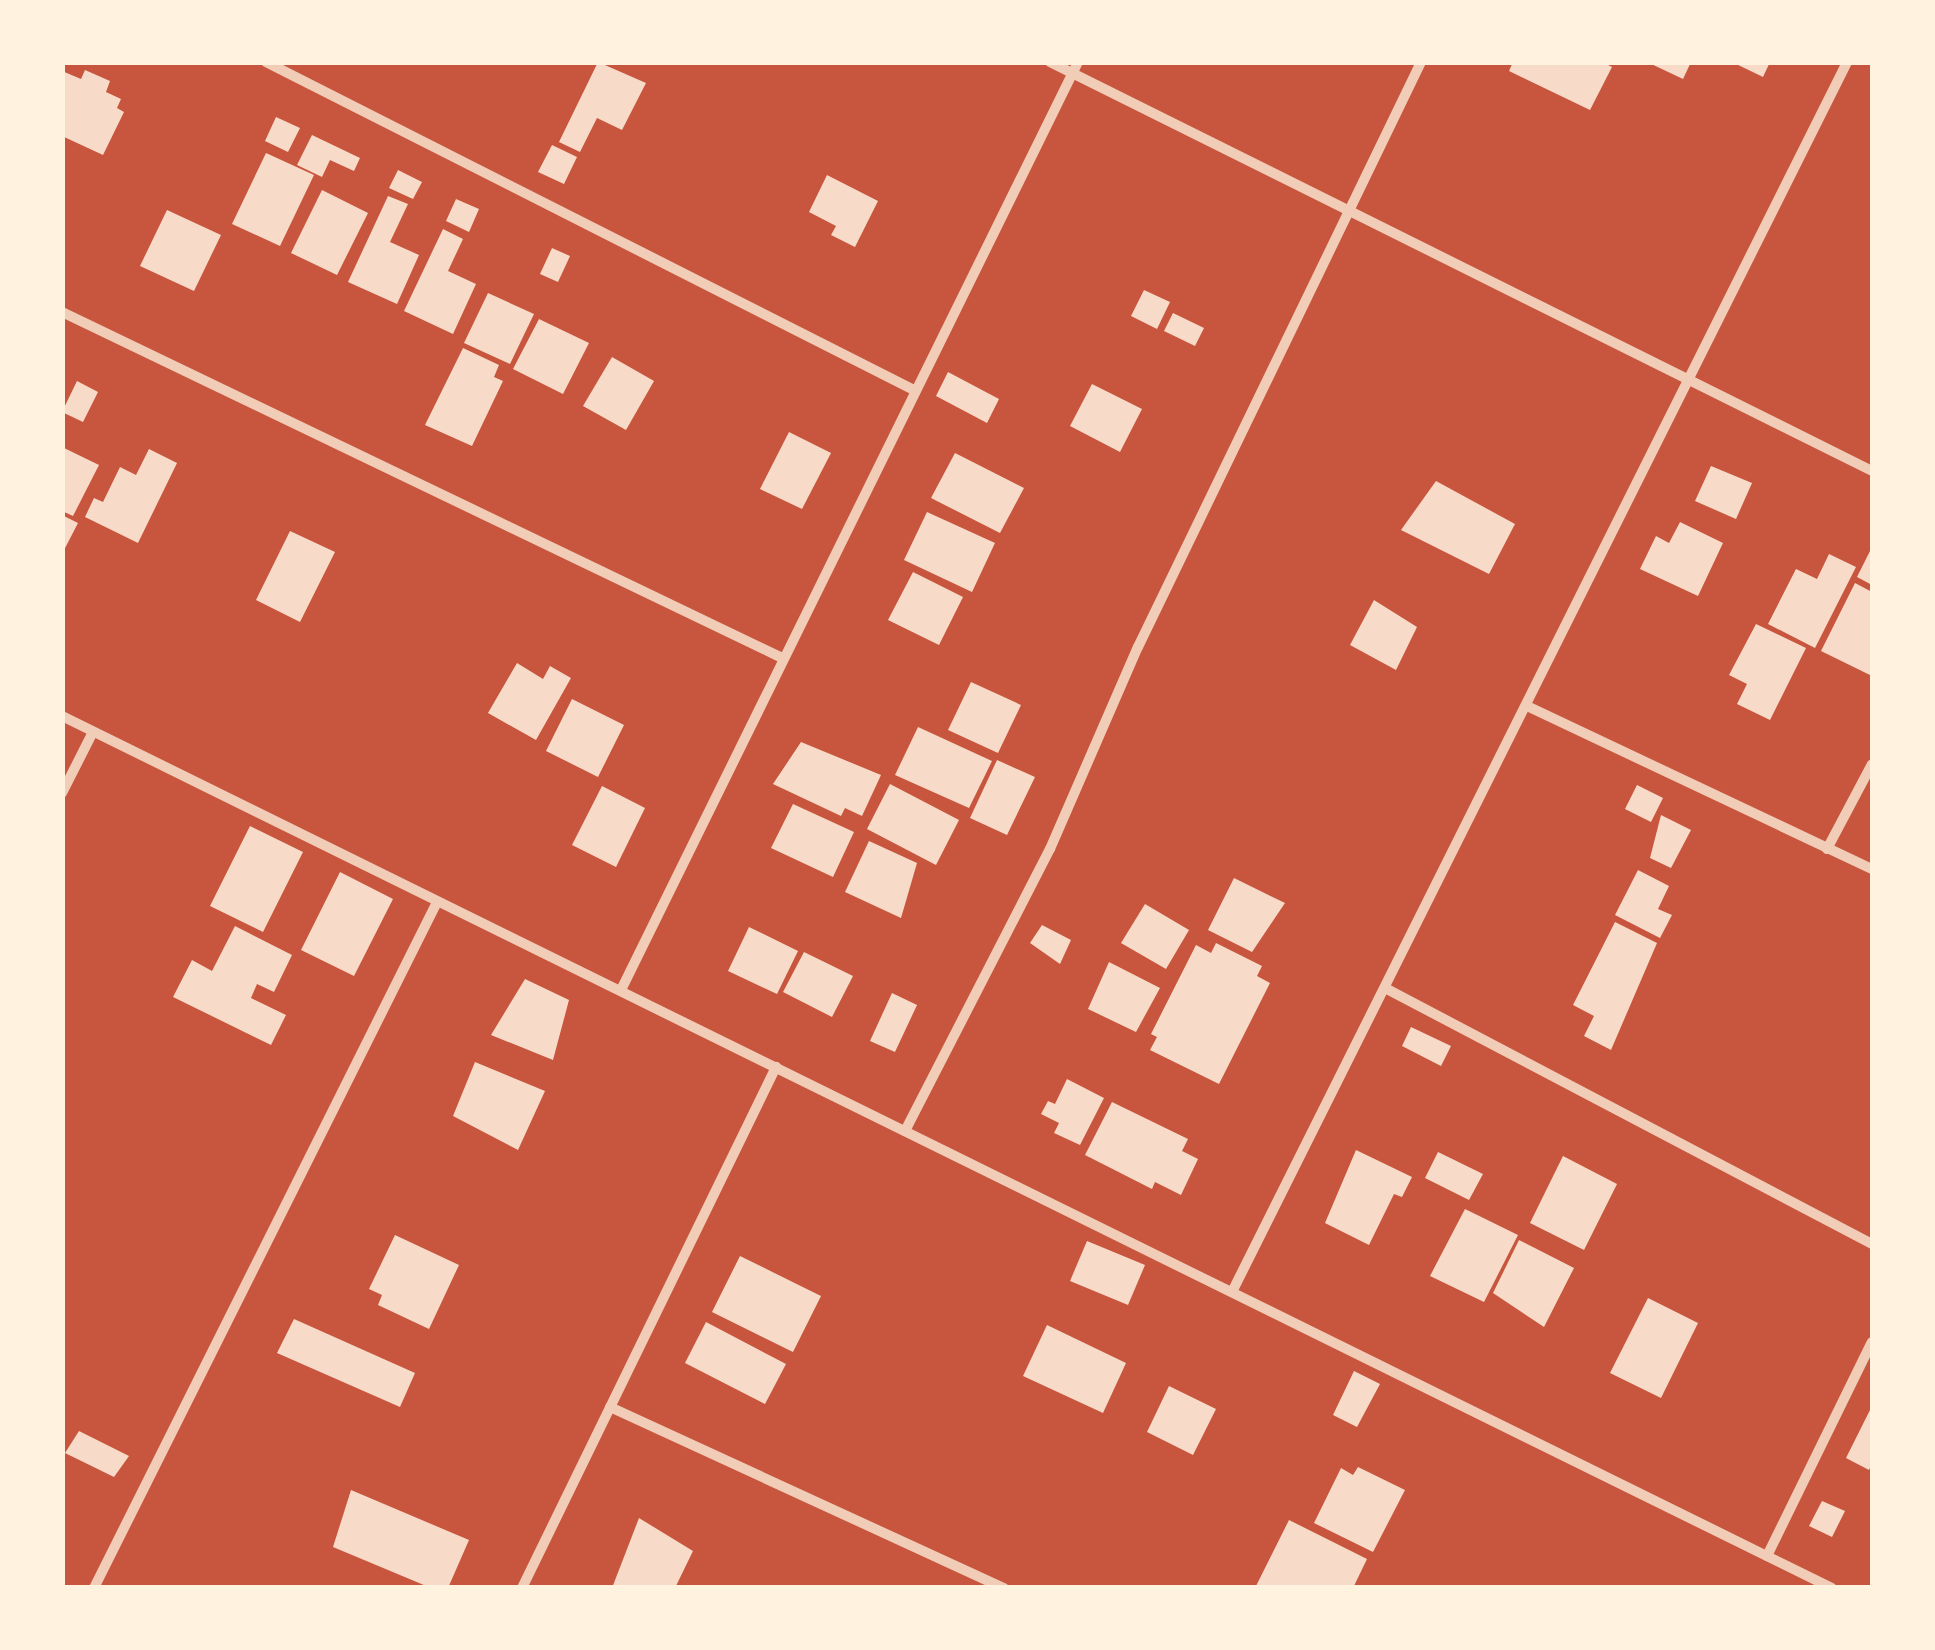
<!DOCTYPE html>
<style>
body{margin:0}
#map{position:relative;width:1935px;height:1650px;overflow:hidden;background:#c8553d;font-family:Manrope,sans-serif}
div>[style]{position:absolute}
.building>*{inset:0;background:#f7dbc8}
.minor>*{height:10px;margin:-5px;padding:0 5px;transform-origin:5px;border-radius:5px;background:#f1ccb7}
span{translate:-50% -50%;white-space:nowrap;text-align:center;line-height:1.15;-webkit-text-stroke:8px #fff3e0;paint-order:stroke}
.frame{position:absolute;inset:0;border:65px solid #fff3e0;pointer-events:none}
</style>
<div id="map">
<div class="building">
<div style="clip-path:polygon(598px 62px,646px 83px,622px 130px,597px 118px,580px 152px,559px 142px)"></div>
<div style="clip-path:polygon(1513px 62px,1602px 62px,1612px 67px,1590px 110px,1509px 71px)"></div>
<div style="clip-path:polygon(1647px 62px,1691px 62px,1683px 79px)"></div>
<div style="clip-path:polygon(1732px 62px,1770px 62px,1763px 77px)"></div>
<div style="clip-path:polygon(85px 70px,110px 81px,106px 92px,121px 99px,117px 108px,124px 112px,103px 155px,62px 136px,62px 71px,81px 79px)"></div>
<div style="clip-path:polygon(276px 117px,300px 128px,288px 152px,265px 141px)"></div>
<div style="clip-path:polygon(312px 135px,360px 158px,354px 171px,330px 160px,322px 177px,297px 165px)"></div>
<div style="clip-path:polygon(552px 145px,577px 157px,564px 184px,538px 172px)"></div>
<div style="clip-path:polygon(266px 153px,314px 175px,280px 246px,232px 224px)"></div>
<div style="clip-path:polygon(398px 170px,422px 182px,413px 199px,389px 188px)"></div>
<div style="clip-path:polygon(827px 175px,878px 201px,855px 247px,831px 235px,836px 226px,809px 212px)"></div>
<div style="clip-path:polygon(322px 190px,368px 213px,337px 275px,291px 253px)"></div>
<div style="clip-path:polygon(388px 196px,408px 204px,390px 242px,419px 255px,397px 304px,348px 282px)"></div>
<div style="clip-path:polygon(456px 199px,479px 209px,469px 232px,446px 221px)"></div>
<div style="clip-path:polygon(167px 210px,221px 235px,194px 291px,140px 266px)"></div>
<div style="clip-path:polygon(443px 229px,463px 239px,448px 271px,476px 284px,453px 334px,404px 311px)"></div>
<div style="clip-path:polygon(552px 248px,570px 256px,558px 282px,540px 274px)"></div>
<div style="clip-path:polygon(1144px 290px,1170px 302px,1157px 329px,1131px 316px)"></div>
<div style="clip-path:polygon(488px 293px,534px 314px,510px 364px,464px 343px)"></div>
<div style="clip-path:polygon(1173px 313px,1204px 328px,1195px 346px,1164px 331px)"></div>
<div style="clip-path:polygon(539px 319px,589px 343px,563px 394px,513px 369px)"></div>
<div style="clip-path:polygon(463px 348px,499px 365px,494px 377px,503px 381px,472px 446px,425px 425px)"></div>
<div style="clip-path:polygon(612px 357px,654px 381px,626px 430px,583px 406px)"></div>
<div style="clip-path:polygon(948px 372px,999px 399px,987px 423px,936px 396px)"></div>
<div style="clip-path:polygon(77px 381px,98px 392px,83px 422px,62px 412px)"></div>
<div style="clip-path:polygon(1092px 384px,1142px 409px,1120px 452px,1070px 426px)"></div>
<div style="clip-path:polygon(789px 432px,831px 453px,802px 509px,760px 489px)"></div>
<div style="clip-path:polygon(62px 447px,99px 465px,73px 516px,62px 511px)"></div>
<div style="clip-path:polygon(149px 449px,177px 463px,138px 543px,85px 517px,94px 498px,103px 502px,120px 467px,136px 475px)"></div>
<div style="clip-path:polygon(955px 453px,1024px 488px,1000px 533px,931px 498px)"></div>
<div style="clip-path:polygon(1711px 466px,1752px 483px,1736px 519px,1695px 501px)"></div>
<div style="clip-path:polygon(1436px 481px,1515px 524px,1489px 574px,1401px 530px)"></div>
<div style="clip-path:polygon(927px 512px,995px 543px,972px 592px,904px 560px)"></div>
<div style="clip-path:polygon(62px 515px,78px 523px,62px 554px)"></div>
<div style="clip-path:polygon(1680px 522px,1723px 543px,1698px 596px,1640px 569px,1656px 536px,1669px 543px)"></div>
<div style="clip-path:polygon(290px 531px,335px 552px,300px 622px,256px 600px)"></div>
<div style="clip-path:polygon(1872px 547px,1872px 585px,1857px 577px)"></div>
<div style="clip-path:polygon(1829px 554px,1856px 567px,1815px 648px,1768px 624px,1796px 569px,1817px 579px)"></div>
<div style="clip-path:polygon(913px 572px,963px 597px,939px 645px,888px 620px)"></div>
<div style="clip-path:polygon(1855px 583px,1872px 592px,1872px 676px,1821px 651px)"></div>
<div style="clip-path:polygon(1374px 600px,1417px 627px,1396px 670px,1350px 645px)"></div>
<div style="clip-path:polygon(1756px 624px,1806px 648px,1770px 720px,1737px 704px,1747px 684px,1729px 675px)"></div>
<div style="clip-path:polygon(517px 663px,543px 679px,550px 666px,571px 678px,536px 740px,488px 713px)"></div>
<div style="clip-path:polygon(971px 682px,1021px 705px,998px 753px,948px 730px)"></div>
<div style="clip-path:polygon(572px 699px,624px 725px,598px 777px,546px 751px)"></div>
<div style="clip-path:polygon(918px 727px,992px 761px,969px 808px,895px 775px)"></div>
<div style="clip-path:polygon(801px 742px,881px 775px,862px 816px,845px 808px,841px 816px,773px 784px)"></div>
<div style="clip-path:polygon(997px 760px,1035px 777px,1007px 835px,970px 818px)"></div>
<div style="clip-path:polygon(890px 784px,959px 820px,936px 865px,867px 829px)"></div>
<div style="clip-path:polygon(1637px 785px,1663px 798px,1651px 822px,1625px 809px)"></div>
<div style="clip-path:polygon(602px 786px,645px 808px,616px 867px,572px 845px)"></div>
<div style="clip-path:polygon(793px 804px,854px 832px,833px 877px,771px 848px)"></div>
<div style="clip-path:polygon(1661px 815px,1691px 830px,1671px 868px,1650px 858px)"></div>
<div style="clip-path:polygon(250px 826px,303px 852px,263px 932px,210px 906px)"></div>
<div style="clip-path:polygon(869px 841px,917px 863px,901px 918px,845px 892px)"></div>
<div style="clip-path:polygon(1638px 870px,1669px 886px,1658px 909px,1672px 915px,1660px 938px,1615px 915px)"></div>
<div style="clip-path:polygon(340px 872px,393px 899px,354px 976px,301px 950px)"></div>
<div style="clip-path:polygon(1234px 878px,1285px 903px,1252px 952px,1208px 930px)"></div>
<div style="clip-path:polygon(1145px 904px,1189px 930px,1166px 969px,1121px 943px)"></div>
<div style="clip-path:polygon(1615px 922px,1657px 943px,1611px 1050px,1584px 1036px,1594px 1016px,1573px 1005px)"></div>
<div style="clip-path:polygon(1042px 925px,1071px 940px,1060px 964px,1030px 943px)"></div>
<div style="clip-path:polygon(235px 926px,292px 955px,274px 992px,257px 984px,251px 998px,286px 1015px,271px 1045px,173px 997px,192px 960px,212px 971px)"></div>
<div style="clip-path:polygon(749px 927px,798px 951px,777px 994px,728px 971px)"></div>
<div style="clip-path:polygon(1216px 943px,1262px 966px,1257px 976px,1270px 983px,1219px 1084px,1150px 1050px,1157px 1037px,1151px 1034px,1196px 945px,1211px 953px)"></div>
<div style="clip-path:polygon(804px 952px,853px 976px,832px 1017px,783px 992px)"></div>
<div style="clip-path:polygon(1109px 962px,1160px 988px,1136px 1032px,1088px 1009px)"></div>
<div style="clip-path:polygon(525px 979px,569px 1000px,553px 1060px,491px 1035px)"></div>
<div style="clip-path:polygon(892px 993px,917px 1005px,895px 1052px,870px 1041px)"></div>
<div style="clip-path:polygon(1411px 1027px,1451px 1046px,1441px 1066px,1402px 1046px)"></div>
<div style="clip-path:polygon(475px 1062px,545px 1091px,518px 1150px,453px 1116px)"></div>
<div style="clip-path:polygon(1067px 1079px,1104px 1098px,1080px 1145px,1054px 1133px,1059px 1123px,1041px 1114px,1048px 1101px,1055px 1104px)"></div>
<div style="clip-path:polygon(1112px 1102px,1188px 1139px,1182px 1151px,1198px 1159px,1181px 1195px,1155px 1182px,1152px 1189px,1085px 1155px)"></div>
<div style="clip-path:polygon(1356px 1150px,1412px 1177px,1402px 1197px,1394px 1194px,1369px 1245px,1325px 1223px)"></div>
<div style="clip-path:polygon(1438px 1152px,1483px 1174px,1469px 1200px,1425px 1178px)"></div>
<div style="clip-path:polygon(1563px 1156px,1617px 1184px,1584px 1250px,1530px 1223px)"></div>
<div style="clip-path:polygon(1465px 1209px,1518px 1235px,1484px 1302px,1430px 1276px)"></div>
<div style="clip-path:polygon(395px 1235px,459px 1265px,429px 1329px,378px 1305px,382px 1295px,369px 1289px)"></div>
<div style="clip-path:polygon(1519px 1240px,1574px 1268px,1544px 1327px,1493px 1293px)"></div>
<div style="clip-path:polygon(1087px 1241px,1145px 1265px,1128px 1305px,1070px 1281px)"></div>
<div style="clip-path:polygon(740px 1256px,821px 1296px,793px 1352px,712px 1312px)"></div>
<div style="clip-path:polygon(1648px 1298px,1698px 1323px,1661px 1398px,1610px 1373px)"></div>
<div style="clip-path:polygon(294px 1319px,415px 1373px,400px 1407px,277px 1353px)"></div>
<div style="clip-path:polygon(706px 1322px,786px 1364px,765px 1404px,685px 1363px)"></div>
<div style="clip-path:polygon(1047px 1325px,1126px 1363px,1103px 1413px,1023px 1376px)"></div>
<div style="clip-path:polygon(1354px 1371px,1380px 1384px,1357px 1427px,1333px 1415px)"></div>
<div style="clip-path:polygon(1169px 1386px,1216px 1409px,1193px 1455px,1147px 1432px)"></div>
<div style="clip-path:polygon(1872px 1406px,1872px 1463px,1869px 1470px,1846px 1458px)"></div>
<div style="clip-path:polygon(79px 1431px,129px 1456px,114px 1477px,65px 1453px)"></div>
<div style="clip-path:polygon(1358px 1467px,1405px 1490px,1373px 1552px,1314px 1523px,1341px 1468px,1353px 1475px)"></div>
<div style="clip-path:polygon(351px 1490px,469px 1540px,448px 1588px,431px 1588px,333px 1547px)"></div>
<div style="clip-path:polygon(1822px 1501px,1845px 1511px,1832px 1537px,1809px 1526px)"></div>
<div style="clip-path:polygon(639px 1518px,693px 1551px,675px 1588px,612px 1588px)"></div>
<div style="clip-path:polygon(1289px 1520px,1367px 1559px,1353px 1588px,1255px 1588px)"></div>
</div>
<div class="minor">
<div style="left:266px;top:62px;width:724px;rotate:26.85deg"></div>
<div style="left:1050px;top:62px;width:918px;rotate:26.45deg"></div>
<div style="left:62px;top:312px;width:797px;rotate:25.66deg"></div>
<div style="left:1527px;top:706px;width:382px;rotate:25.3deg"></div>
<div style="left:62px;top:716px;width:1973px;rotate:26.23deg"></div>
<div style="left:62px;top:793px;width:68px;rotate:-63.1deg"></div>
<div style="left:1827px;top:849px;width:96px;rotate:-62.1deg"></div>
<div style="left:1385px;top:988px;width:550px;rotate:27.73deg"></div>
<div style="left:621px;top:990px;width:1034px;rotate:-63.78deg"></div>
<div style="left:905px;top:1131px;width:317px;rotate:-62.8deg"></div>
<div style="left:1050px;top:849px;width:220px;rotate:-66.5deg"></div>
<div style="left:1138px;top:647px;width:650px;rotate:-64.18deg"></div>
<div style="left:1232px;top:1292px;width:1375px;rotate:-63.43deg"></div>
<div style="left:610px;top:1407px;width:434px;rotate:24.7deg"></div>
<div style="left:1767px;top:1556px;width:238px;rotate:-63.9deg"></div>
<div style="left:94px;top:1588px;width:767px;rotate:-63.43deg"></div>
<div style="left:522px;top:1588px;width:580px;rotate:-64.01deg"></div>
</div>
<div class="frame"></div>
</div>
